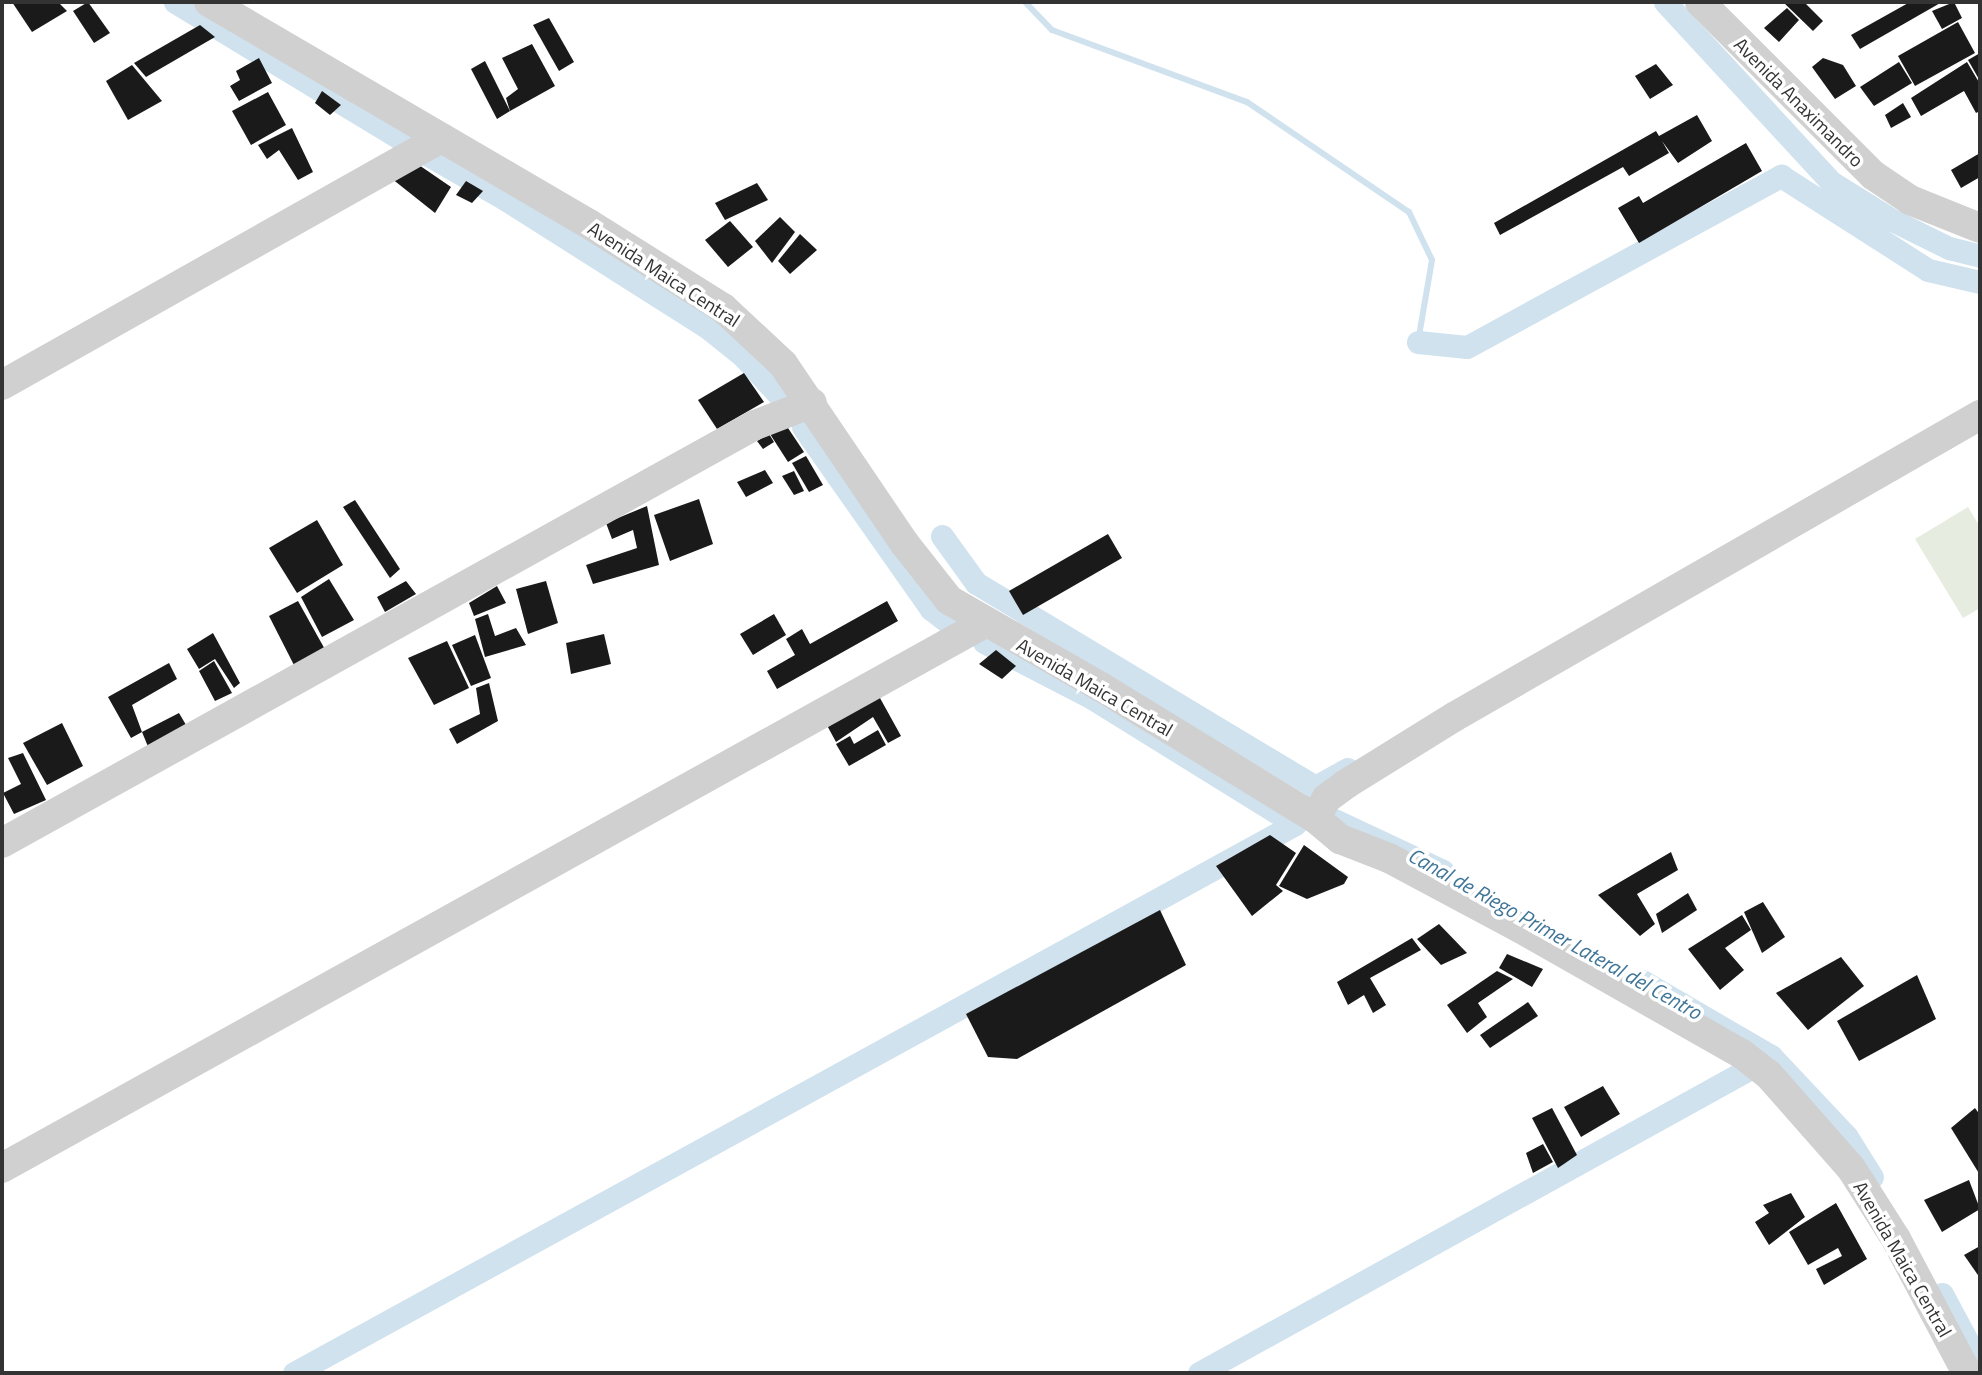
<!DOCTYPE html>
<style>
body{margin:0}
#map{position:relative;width:1982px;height:1375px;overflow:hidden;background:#fff;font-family:"Titillium Web",sans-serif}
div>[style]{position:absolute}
.green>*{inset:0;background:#e6ecdf}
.stream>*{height:6px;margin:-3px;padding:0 3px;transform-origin:3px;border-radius:3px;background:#cfe2ee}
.canal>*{height:23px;margin:-11.5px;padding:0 11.5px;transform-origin:11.5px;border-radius:11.5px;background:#cfe2ee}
.building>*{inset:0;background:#1a1a1a}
.minor>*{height:30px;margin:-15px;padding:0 15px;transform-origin:15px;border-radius:15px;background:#d0d0d0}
span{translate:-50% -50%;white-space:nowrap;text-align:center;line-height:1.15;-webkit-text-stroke:7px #fff;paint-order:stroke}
.street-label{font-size:19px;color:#333}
.water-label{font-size:21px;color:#3f7597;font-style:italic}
.frame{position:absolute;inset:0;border:4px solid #333;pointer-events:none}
</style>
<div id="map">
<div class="green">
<div style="clip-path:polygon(1968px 507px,1980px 527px,1980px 608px,1963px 618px,1915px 539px)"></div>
</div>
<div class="stream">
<div style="left:1025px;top:2px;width:39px;rotate:46deg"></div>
<div style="left:1052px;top:30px;width:208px;rotate:20.3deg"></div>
<div style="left:1247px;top:102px;width:196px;rotate:34.2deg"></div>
<div style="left:1409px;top:212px;width:53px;rotate:64.4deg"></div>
<div style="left:1432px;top:260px;width:83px;rotate:99.7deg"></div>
</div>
<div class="canal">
<div style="left:175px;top:2px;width:270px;rotate:31.2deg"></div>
<div style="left:1665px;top:2px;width:245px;rotate:47.3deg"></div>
<div style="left:1831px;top:182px;width:72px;rotate:31.9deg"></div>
<div style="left:1892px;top:220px;width:64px;rotate:26.2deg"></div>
<div style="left:1949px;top:248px;width:32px;rotate:14deg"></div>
<div style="left:430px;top:156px;width:86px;rotate:29.8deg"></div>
<div style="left:505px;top:199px;width:239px;rotate:32.4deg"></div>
<div style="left:707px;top:327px;width:46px;rotate:38.9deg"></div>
<div style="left:743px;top:356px;width:53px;rotate:47.3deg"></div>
<div style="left:1418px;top:342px;width:49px;rotate:5.8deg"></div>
<div style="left:1467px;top:347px;width:358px;rotate:-28.6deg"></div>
<div style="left:1781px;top:176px;width:174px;rotate:32.6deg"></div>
<div style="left:1928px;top:270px;width:53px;rotate:13deg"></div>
<div style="left:803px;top:427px;width:223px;rotate:54.9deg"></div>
<div style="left:931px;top:609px;width:28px;rotate:38deg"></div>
<div style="left:942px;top:536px;width:58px;rotate:54.1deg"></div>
<div style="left:976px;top:583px;width:396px;rotate:31deg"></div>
<div style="left:1315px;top:787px;width:37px;rotate:-29deg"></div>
<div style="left:984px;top:642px;width:122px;rotate:27.4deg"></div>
<div style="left:1092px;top:698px;width:239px;rotate:31.8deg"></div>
<div style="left:1334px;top:820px;width:120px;rotate:25.1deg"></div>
<div style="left:1642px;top:981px;width:149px;rotate:30.2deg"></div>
<div style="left:1771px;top:1056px;width:111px;rotate:46.8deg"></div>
<div style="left:1847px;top:1137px;width:47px;rotate:58deg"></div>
<div style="left:1942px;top:1294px;width:81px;rotate:61.8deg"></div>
<div style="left:294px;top:1373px;width:1142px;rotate:-28.74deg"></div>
<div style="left:1199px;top:1373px;width:626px;rotate:-28.94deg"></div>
</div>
<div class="building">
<div style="clip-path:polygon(12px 2px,58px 2px,67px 11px,32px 32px)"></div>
<div style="clip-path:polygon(88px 2px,110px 33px,94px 43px,73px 11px)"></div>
<div style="clip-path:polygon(1783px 2px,1804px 2px,1823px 21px,1813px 31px)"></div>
<div style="clip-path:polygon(1910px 2px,1942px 2px,1860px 49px,1851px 35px)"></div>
<div style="clip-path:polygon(1954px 2px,1962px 18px,1942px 29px,1932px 11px)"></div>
<div style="clip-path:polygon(1787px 8px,1799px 20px,1779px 42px,1764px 28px)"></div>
<div style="clip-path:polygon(549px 18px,574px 62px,559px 71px,533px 25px)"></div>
<div style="clip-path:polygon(1958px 22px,1975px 53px,1915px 86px,1898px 56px)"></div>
<div style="clip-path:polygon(200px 25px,215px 37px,146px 77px,134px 63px)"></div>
<div style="clip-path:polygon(532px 44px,555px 86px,510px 111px,506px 98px,518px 89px,502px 58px)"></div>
<div style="clip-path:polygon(1980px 53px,1980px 81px,1968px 60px)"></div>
<div style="clip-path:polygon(259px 58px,272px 83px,239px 101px,230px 86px,240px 80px,236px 71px)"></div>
<div style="clip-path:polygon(1823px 58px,1843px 65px,1856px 86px,1835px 99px,1812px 67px)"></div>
<div style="clip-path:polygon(485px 61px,510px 111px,497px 119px,471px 69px)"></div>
<div style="clip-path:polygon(1899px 62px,1912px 83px,1874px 106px,1860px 87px)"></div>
<div style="clip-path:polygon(1967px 62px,1980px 84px,1980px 111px,1976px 113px,1964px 91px,1921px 116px,1911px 98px)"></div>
<div style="clip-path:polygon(1656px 64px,1673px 85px,1650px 99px,1635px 76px)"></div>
<div style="clip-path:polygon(132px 65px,162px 101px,128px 120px,106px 81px)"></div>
<div style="clip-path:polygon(322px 91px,341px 105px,330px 115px,315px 103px)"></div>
<div style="clip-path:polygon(268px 92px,286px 125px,251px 145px,232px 111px)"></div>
<div style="clip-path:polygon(1903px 103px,1911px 117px,1891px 128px,1885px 115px)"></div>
<div style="clip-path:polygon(1697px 115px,1712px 141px,1678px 163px,1662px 141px,1669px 153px,1629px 176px,1623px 167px,1500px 235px,1494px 223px,1656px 131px,1659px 136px)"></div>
<div style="clip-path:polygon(292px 128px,313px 172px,298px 180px,279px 150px,267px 159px,258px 145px)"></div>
<div style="clip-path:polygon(1746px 143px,1762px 171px,1639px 243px,1618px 208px,1639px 196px,1643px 203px)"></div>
<div style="clip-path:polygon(1980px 153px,1980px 177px,1961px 188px,1951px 170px)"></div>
<div style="clip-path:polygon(416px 163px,451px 187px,435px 213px,391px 178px)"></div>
<div style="clip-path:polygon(466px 181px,483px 191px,472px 203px,456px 195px)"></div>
<div style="clip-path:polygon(757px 183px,768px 200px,725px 220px,715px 203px)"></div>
<div style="clip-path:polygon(780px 217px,795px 232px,772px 263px,755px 241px)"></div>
<div style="clip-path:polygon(730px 221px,753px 247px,728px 267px,705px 240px)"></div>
<div style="clip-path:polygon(800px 234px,817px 250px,790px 274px,778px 261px)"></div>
<div style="clip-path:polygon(744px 373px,764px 402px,717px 429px,698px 400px)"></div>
<div style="clip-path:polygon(786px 425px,804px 452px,788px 462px,770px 434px)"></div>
<div style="clip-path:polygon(769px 434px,774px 442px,763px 449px,757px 441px)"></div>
<div style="clip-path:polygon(806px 456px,823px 485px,809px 492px,792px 463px)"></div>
<div style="clip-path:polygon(765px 470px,773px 483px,746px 497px,737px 482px)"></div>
<div style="clip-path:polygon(794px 471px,804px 491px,794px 495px,782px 476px)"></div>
<div style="clip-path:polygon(699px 499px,713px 544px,670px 561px,654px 515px)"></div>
<div style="clip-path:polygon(355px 500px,400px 569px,390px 578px,343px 507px)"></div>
<div style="clip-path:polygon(647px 506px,659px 565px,593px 584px,586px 565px,637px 548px,633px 530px,612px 539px,606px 523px)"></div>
<div style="clip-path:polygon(317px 520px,343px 565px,297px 593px,269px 548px)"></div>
<div style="clip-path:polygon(1108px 534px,1122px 558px,1023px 615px,1009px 591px)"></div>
<div style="clip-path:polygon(329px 579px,354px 620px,322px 637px,301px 597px)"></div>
<div style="clip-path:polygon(406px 581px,416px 594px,385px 612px,377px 597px)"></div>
<div style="clip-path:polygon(546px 581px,558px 623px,528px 634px,516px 589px)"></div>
<div style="clip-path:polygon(497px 586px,506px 603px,474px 616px,469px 603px)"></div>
<div style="clip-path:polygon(298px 601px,327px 653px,297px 671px,269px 616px)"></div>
<div style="clip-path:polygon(887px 601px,898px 621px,777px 689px,767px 671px,795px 655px,786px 639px,802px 629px,810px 644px)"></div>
<div style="clip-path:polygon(488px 614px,495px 636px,516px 628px,526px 645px,485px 657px,475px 619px)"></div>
<div style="clip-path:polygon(774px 614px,786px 635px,753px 655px,740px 634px)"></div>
<div style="clip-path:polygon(213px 633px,240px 683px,234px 688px,215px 659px,199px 669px,187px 649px)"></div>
<div style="clip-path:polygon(604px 634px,611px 664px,571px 674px,566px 643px)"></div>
<div style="clip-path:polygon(475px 635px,491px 678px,471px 686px,452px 645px)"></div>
<div style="clip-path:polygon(447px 641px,469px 688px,434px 705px,408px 658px)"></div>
<div style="clip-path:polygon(996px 650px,1016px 666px,1002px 679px,979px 664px)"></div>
<div style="clip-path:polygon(214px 661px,232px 693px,215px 701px,199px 671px)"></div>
<div style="clip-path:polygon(169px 663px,177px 679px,132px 705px,142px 732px,131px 738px,108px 697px)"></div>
<div style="clip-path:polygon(489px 683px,498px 721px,457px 744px,449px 729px,480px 714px,476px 688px)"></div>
<div style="clip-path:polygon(875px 689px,901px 736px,888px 743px,873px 717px,836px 742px,823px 718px)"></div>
<div style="clip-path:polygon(179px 713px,189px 730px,149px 749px,142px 732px)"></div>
<div style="clip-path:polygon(62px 723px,83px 766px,47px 785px,23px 743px)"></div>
<div style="clip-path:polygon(878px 730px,886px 745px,849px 766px,836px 744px,850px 736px,854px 744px)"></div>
<div style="clip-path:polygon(23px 753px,46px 800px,14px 814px,3px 793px,21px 784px,8px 758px)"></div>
<div style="clip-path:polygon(1270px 835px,1296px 853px,1276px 885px,1283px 891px,1252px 916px,1216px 866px)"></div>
<div style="clip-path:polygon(1304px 845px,1348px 877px,1344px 884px,1307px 899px,1279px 886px)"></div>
<div style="clip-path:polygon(1671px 852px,1678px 870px,1637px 894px,1655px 924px,1640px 936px,1598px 895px)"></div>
<div style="clip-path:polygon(1688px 893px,1697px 910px,1662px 933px,1656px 914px)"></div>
<div style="clip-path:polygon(1763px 902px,1785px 937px,1762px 953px,1744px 912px)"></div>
<div style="clip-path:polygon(1160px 910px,1186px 965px,1017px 1059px,988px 1057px,966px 1014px)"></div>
<div style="clip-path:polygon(1742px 915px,1751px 930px,1725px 948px,1744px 970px,1720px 990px,1688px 949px)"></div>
<div style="clip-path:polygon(1439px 924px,1467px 953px,1441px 965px,1417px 939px)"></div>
<div style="clip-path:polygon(1412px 938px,1421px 950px,1370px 978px,1386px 1005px,1373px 1013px,1364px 995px,1348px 1005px,1337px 982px)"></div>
<div style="clip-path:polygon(1507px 954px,1543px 969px,1532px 987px,1499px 968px)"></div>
<div style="clip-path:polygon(1841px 957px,1864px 986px,1808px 1030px,1776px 993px)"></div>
<div style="clip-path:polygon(1497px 971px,1513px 979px,1478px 1003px,1487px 1017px,1467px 1033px,1447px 1005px)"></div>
<div style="clip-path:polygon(1917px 975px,1936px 1019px,1859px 1061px,1837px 1021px)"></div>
<div style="clip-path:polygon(1528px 1002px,1538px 1016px,1490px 1048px,1480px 1035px)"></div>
<div style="clip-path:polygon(1603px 1086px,1620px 1114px,1581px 1137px,1564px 1107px)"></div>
<div style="clip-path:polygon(1552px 1108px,1577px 1155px,1558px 1168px,1532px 1118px)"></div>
<div style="clip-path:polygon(1975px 1108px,1980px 1115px,1980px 1175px,1951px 1128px)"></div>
<div style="clip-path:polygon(1543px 1144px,1553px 1162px,1533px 1173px,1526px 1153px)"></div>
<div style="clip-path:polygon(1969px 1180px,1980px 1209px,1942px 1232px,1924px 1200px)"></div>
<div style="clip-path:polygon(1791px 1193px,1805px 1217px,1769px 1245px,1755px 1222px,1769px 1213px,1763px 1205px)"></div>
<div style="clip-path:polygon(1836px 1203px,1867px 1259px,1824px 1285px,1816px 1269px,1842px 1256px,1838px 1248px,1808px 1265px,1789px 1232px)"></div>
<div style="clip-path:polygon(1980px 1246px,1980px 1278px,1964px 1255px)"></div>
</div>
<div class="minor">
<div style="left:209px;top:2px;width:440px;rotate:30.3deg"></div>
<div style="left:589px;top:224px;width:158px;rotate:32.1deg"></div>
<div style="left:723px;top:308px;width:82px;rotate:43deg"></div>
<div style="left:783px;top:364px;width:217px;rotate:55.9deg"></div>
<div style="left:905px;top:544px;width:71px;rotate:51.8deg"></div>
<div style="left:949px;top:600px;width:175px;rotate:29.8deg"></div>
<div style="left:1101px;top:687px;width:251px;rotate:31.5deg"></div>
<div style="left:1315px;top:818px;width:33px;rotate:40deg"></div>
<div style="left:1340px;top:839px;width:53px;rotate:21.2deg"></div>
<div style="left:1389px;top:858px;width:149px;rotate:28.1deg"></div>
<div style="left:1520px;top:928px;width:255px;rotate:29.6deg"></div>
<div style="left:1742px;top:1054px;width:33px;rotate:38deg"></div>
<div style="left:1768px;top:1074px;width:125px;rotate:48.6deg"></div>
<div style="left:1851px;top:1168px;width:84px;rotate:57.6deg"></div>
<div style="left:1896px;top:1239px;width:152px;rotate:62.1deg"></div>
<div style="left:1700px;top:2px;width:245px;rotate:45deg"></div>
<div style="left:1873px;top:175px;width:45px;rotate:34deg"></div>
<div style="left:1910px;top:200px;width:75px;rotate:21.8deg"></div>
<div style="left:2px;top:385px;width:504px;rotate:-29.36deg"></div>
<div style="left:1315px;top:818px;width:23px;rotate:-59deg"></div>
<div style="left:1327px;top:798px;width:24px;rotate:-36deg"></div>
<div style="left:1346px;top:784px;width:127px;rotate:-31.8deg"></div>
<div style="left:1454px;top:717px;width:607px;rotate:-29.86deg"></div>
<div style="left:2px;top:843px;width:861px;rotate:-29.04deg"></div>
<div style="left:755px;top:425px;width:61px;rotate:-21.1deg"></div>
<div style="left:2px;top:1168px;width:1124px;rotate:-29.01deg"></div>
</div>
<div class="street-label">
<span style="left:1799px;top:102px;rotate:45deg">Avenida Anaximandro</span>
<span style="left:664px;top:274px;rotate:33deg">Avenida Maica Central</span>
<span style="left:1095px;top:687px;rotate:30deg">Avenida Maica Central</span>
<span style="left:1903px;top:1259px;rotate:60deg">Avenida Maica Central</span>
</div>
<div class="water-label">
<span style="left:1555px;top:933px;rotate:29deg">Canal de Riego Primer Lateral del Centro</span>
</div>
<div class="frame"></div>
</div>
